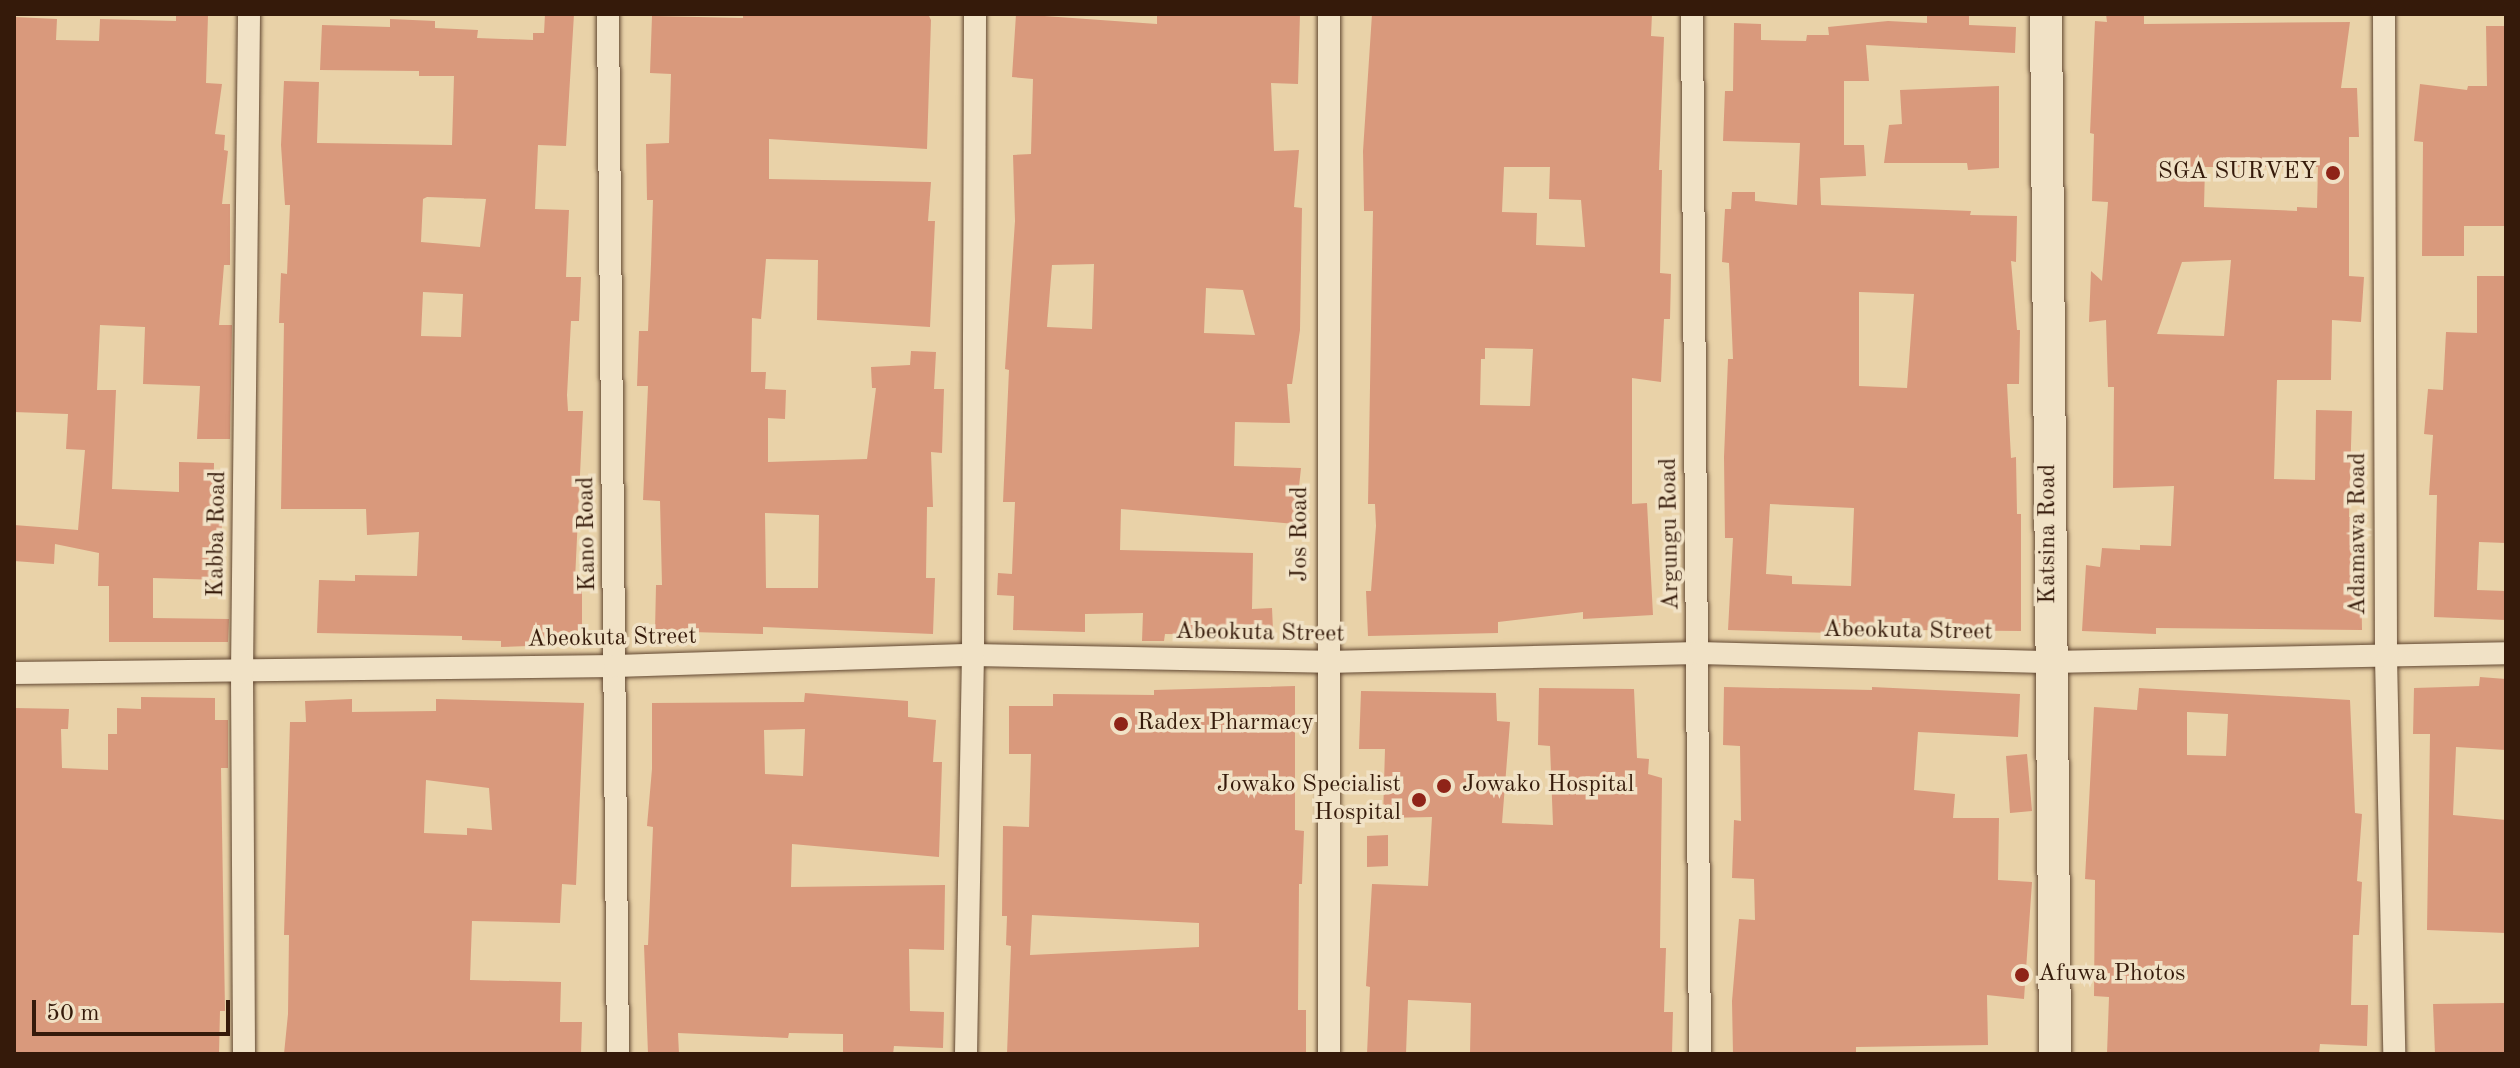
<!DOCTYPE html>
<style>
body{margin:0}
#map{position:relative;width:2520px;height:1068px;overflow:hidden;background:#e9d2a8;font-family:"Old Standard TT",serif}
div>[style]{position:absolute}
.building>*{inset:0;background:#d9997c}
.roads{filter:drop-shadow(0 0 2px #624832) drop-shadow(0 0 2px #624832)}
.street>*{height:22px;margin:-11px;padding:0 11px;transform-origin:11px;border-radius:11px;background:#f1e2c6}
.secondary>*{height:32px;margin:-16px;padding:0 16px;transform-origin:16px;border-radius:16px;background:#f1e2c6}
.dots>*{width:22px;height:22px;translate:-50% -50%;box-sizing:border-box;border:4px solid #f1e2c6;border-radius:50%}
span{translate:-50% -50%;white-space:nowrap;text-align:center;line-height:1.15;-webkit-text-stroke:7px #f1e2c6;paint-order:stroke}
.poi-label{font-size:24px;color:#351a0a}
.right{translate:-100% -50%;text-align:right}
.left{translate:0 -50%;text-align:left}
.street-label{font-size:24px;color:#351a0a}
.frame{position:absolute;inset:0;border:16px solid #351a0a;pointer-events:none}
.scale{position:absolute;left:32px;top:1000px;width:198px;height:36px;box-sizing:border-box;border:4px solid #351a0a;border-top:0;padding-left:10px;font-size:24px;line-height:28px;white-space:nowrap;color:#351a0a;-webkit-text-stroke:6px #f1e2c6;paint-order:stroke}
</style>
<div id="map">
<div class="building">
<div style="clip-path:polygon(176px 14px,208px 15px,206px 83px,222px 84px,215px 134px,225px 135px,224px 150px,228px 151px,222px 204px,230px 204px,230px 265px,224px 265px,219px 325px,232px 325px,230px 439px,197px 439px,200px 386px,143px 384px,145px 327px,100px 325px,97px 390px,116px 390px,112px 489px,179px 492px,179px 462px,214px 463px,213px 522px,222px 523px,220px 580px,153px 578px,153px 618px,229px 619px,228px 642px,109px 642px,109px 586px,98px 586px,99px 553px,55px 544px,54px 564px,14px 561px,14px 525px,78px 530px,85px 450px,66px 449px,68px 414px,14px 412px,14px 17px,57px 19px,56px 40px,99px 41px,100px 19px,176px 21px)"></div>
<div style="clip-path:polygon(evenodd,545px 14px,574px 14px,566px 146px,538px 145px,535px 209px,569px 210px,566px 277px,581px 277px,579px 321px,571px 321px,567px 395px,568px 411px,583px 411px,575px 580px,582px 580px,582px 644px,501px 647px,501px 641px,462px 640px,462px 636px,317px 633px,319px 580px,355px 581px,355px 575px,417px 576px,419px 532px,367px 535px,366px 509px,281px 509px,284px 323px,279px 323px,281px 273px,287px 274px,290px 205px,285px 205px,281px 145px,284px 81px,319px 82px,317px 143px,452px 145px,454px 76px,419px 76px,419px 71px,320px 70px,322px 25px,390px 27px,390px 19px,435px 21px,435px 28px,478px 30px,477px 38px,533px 40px,533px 33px,544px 33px,545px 14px,427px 197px,486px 199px,480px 247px,421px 242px,423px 199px,427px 197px,545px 14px,423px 292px,463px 294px,461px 337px,421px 336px,423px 292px)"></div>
<div style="clip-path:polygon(evenodd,743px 14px,928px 14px,931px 20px,927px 149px,769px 139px,769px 179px,931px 182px,928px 221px,935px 221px,930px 327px,817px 320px,818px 260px,766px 259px,761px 319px,752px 318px,751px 372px,766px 372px,765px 389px,786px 390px,785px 419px,768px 418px,768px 462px,867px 459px,876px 388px,872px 388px,871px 367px,910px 365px,911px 351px,936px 352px,934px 389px,944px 389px,942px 453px,931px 452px,933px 507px,927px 507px,926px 578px,935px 578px,933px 634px,763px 627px,763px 634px,655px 631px,656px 585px,662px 585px,660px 501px,643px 500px,648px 386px,637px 386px,639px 331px,648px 331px,651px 264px,653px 200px,647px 200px,646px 144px,669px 143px,671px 74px,650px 73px,652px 16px,743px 18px,743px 14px,765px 513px,819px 515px,818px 588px,766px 588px,765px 513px)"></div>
<div style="clip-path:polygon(evenodd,1016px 14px,1157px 24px,1157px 14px,1300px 14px,1298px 84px,1271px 83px,1274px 151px,1299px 150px,1294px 207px,1302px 208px,1300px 330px,1292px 384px,1287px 384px,1290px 423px,1235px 422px,1234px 466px,1301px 468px,1295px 524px,1121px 509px,1120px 550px,1253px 553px,1252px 609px,1272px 608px,1273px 630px,1229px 631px,1229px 635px,1165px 634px,1164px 641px,1142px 641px,1143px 613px,1085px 614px,1085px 632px,1013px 630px,1014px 596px,997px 595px,998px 573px,1012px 574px,1015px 502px,1003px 502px,1009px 370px,1005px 369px,1015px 221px,1013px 155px,1031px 154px,1033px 79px,1012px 77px,1016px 14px,1094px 264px,1092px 329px,1047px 327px,1052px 265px,1094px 264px,1016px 14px,1206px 288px,1243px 290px,1255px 335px,1204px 333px,1206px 288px)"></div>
<div style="clip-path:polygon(evenodd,1372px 14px,1652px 14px,1651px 36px,1664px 37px,1659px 170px,1662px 170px,1660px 273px,1671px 274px,1670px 319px,1664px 319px,1661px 382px,1632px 378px,1632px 504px,1647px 503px,1653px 615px,1583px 619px,1583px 612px,1498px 622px,1498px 633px,1368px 636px,1366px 591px,1371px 591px,1376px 526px,1375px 504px,1368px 504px,1373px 211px,1364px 211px,1363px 151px,1372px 14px,1504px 167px,1550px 167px,1549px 199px,1581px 200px,1585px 247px,1536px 245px,1537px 213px,1502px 212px,1504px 167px,1372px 14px,1485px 348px,1533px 349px,1530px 406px,1480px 405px,1481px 359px,1485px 359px,1485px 348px)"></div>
<div style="clip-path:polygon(evenodd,1927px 14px,1969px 14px,1969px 25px,2016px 27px,2015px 53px,1866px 45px,1869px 81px,1844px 81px,1844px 145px,1864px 145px,1866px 176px,1820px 178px,1821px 205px,1971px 211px,1970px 215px,2017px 216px,2016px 262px,2011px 261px,2017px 330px,2020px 330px,2019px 384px,2007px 384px,2011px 458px,2016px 457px,2017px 514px,2021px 514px,2021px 631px,1907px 630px,1907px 635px,1728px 630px,1733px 538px,1725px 538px,1724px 457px,1728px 359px,1733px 359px,1729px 263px,1722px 262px,1725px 209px,1731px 209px,1732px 192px,1755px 192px,1755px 201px,1797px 205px,1800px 143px,1723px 141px,1725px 91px,1733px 91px,1734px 23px,1761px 24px,1761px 40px,1806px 41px,1807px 35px,1829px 35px,1828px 27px,1888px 21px,1927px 23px,1927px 14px,1859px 292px,1914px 294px,1907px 388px,1859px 386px,1859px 292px,1927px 14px,1770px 504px,1854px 508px,1851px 586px,1792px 584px,1792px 576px,1766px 574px,1770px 504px)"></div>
<div style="clip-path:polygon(evenodd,2106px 14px,2144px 14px,2144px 24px,2350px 22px,2341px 88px,2357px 88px,2359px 137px,2349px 137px,2349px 276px,2364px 277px,2361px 322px,2332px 320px,2331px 380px,2277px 380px,2274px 479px,2315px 480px,2316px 410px,2352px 411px,2349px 517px,2356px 518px,2354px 569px,2361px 569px,2362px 630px,2156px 628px,2156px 634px,2082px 631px,2086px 565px,2100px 567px,2102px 548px,2140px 550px,2140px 545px,2171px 546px,2174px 486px,2113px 488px,2114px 387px,2108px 387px,2106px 320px,2089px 322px,2091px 271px,2102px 281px,2108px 202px,2092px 201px,2094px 134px,2090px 133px,2095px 21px,2107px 22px,2106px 14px,2205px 167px,2318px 167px,2317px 208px,2297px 207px,2297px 211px,2204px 207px,2205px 167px,2106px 14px,2231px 260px,2224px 336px,2157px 334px,2182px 262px,2231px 260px)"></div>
<div style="clip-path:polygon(2486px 26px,2506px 26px,2506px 226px,2464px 226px,2464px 256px,2422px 256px,2423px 142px,2414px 141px,2420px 84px,2467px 90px,2468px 86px,2487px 86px)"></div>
<div style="clip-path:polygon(1999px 86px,1999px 168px,1968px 170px,1967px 163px,1884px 163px,1889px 125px,1902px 124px,1900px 90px)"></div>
<div style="clip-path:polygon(2477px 276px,2506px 276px,2506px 543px,2479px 542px,2477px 590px,2506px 591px,2506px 620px,2434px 617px,2437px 495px,2429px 495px,2433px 435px,2424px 434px,2428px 389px,2443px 390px,2446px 332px,2477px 333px)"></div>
<div style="clip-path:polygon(2480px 677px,2506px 679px,2506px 750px,2456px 747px,2453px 815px,2506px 820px,2506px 933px,2427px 930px,2430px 734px,2413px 734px,2414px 688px,2479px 686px)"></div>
<div style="clip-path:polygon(evenodd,1295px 686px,1295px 830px,1304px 831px,1302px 884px,1299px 884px,1298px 1010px,1306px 1010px,1306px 1054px,1007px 1054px,1011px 946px,1006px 945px,1007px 916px,1002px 916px,1003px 826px,1029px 827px,1031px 754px,1009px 754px,1009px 706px,1053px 706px,1053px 694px,1154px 695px,1154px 690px,1295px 686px,1032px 915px,1199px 923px,1199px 947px,1030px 955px,1032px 915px)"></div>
<div style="clip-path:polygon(1724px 687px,1872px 690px,1872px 687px,2020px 694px,2018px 737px,1918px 732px,1914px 790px,1955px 794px,1953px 818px,1999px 818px,1998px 880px,2032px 882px,2024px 999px,1987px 995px,1988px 1045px,1856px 1047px,1856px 1054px,1733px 1054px,1732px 1001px,1739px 919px,1755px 920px,1754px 879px,1732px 878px,1734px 820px,1741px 821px,1740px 746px,1723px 745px)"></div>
<div style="clip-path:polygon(1539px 688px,1634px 689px,1637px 758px,1649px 759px,1648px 774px,1662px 778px,1660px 948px,1666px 948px,1664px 1012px,1673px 1012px,1672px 1054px,1470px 1054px,1471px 1003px,1408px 1000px,1406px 1054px,1367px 1054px,1370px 987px,1366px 986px,1372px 884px,1428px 886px,1432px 817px,1383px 818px,1385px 749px,1359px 749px,1361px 691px,1496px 693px,1497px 721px,1510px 722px,1502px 823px,1553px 825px,1550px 746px,1538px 745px)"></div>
<div style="clip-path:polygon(evenodd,2139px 688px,2350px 700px,2355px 813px,2362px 814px,2357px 881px,2362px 882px,2359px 935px,2353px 935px,2351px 1005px,2368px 1005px,2367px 1046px,2320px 1044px,2319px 1054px,2107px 1054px,2109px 997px,2094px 996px,2095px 880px,2085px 879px,2094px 707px,2137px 710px,2139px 688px,2187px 712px,2228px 714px,2226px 756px,2187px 755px,2187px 712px)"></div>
<div style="clip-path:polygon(evenodd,805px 693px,908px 701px,908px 717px,936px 720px,933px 762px,942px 762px,939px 857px,792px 844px,791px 887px,945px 885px,944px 950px,909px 949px,910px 1011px,944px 1012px,943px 1048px,894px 1046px,893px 1054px,843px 1054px,843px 1034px,789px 1033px,788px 1038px,678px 1033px,679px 1054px,648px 1054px,644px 945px,648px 945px,653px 827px,647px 826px,652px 769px,652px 703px,804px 702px,805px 693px,805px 729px,803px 776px,765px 774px,764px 730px,805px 729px)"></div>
<div style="clip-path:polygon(141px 697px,215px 698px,215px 720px,228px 720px,228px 768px,221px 768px,225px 1011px,220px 1011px,219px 1054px,14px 1054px,14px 708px,69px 709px,68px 729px,61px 729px,62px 768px,108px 770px,108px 734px,117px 734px,117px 708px,141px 709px)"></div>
<div style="clip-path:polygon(evenodd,352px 699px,352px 712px,436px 711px,436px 699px,584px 703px,576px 885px,562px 884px,560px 923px,472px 921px,470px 980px,561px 982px,560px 1022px,582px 1022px,581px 1054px,284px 1054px,288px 1014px,289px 935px,284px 935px,290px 722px,306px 722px,305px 701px,352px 699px,426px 780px,489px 788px,492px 830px,467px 828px,467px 835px,424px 833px,426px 780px)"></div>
<div style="clip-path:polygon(2027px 754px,2032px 811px,2010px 813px,2006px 756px)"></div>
<div style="clip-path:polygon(1388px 835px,1388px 866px,1367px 867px,1367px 836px)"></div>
<div style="clip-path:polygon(2506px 1003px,2506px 1054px,2435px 1054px,2433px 1004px)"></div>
</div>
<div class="roads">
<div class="street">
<div style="left:608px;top:14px;width:1040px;rotate:89.45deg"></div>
<div style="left:1692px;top:14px;width:1040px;rotate:89.56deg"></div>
<div style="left:2384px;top:14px;width:643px;rotate:89.82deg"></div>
<div style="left:2386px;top:657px;width:397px;rotate:88.8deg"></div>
<div style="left:14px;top:673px;width:601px;rotate:-0.67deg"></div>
<div style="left:615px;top:666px;width:358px;rotate:-1.8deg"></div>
<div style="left:973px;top:655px;width:354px;rotate:1.1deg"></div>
<div style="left:1327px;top:662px;width:371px;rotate:-1.4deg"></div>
<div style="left:1698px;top:653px;width:351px;rotate:1.5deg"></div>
<div style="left:2049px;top:662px;width:457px;rotate:-1.1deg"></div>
<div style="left:244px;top:1054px;width:381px;rotate:-90.3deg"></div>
<div style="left:242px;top:673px;width:659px;rotate:-89.39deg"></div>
<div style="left:966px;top:1054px;width:399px;rotate:-89deg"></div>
<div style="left:973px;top:655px;width:641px;rotate:-89.82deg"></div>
<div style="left:1329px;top:1054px;width:1040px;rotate:-90deg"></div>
</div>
<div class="secondary">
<div style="left:2046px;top:14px;width:1040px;rotate:89.5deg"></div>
</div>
</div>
<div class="dots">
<div style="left:2333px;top:173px;background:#8f2418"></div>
<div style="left:1121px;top:724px;background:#8f2418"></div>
<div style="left:1444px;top:786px;background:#8f2418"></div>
<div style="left:1419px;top:800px;background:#8f2418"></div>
<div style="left:2022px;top:975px;background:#8f2418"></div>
</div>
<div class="poi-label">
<span class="right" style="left:2317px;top:173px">SGA SURVEY</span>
<span class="left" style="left:1137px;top:724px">Radex Pharmacy</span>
<span class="right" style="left:1401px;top:800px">Jowako Specialist<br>Hospital</span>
<span class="left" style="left:1462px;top:786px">Jowako Hospital</span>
<span class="left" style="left:2038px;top:975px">Afuwa Photos</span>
</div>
<div class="street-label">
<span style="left:218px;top:534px;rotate:-89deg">Kabba Road</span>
<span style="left:588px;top:534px;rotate:-91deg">Kano Road</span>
<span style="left:1301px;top:534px;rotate:-90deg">Jos Road</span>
<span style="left:1671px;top:534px;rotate:-91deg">Argungu Road</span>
<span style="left:2049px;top:534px;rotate:-90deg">Katsina Road</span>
<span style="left:2359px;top:534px;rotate:-90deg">Adamawa Road</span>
<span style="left:1908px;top:632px;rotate:1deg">Abeokuta Street</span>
<span style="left:1260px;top:634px;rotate:1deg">Abeokuta Street</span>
<span style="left:612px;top:639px;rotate:-1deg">Abeokuta Street</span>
</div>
<div class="frame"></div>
<div class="scale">50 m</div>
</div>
